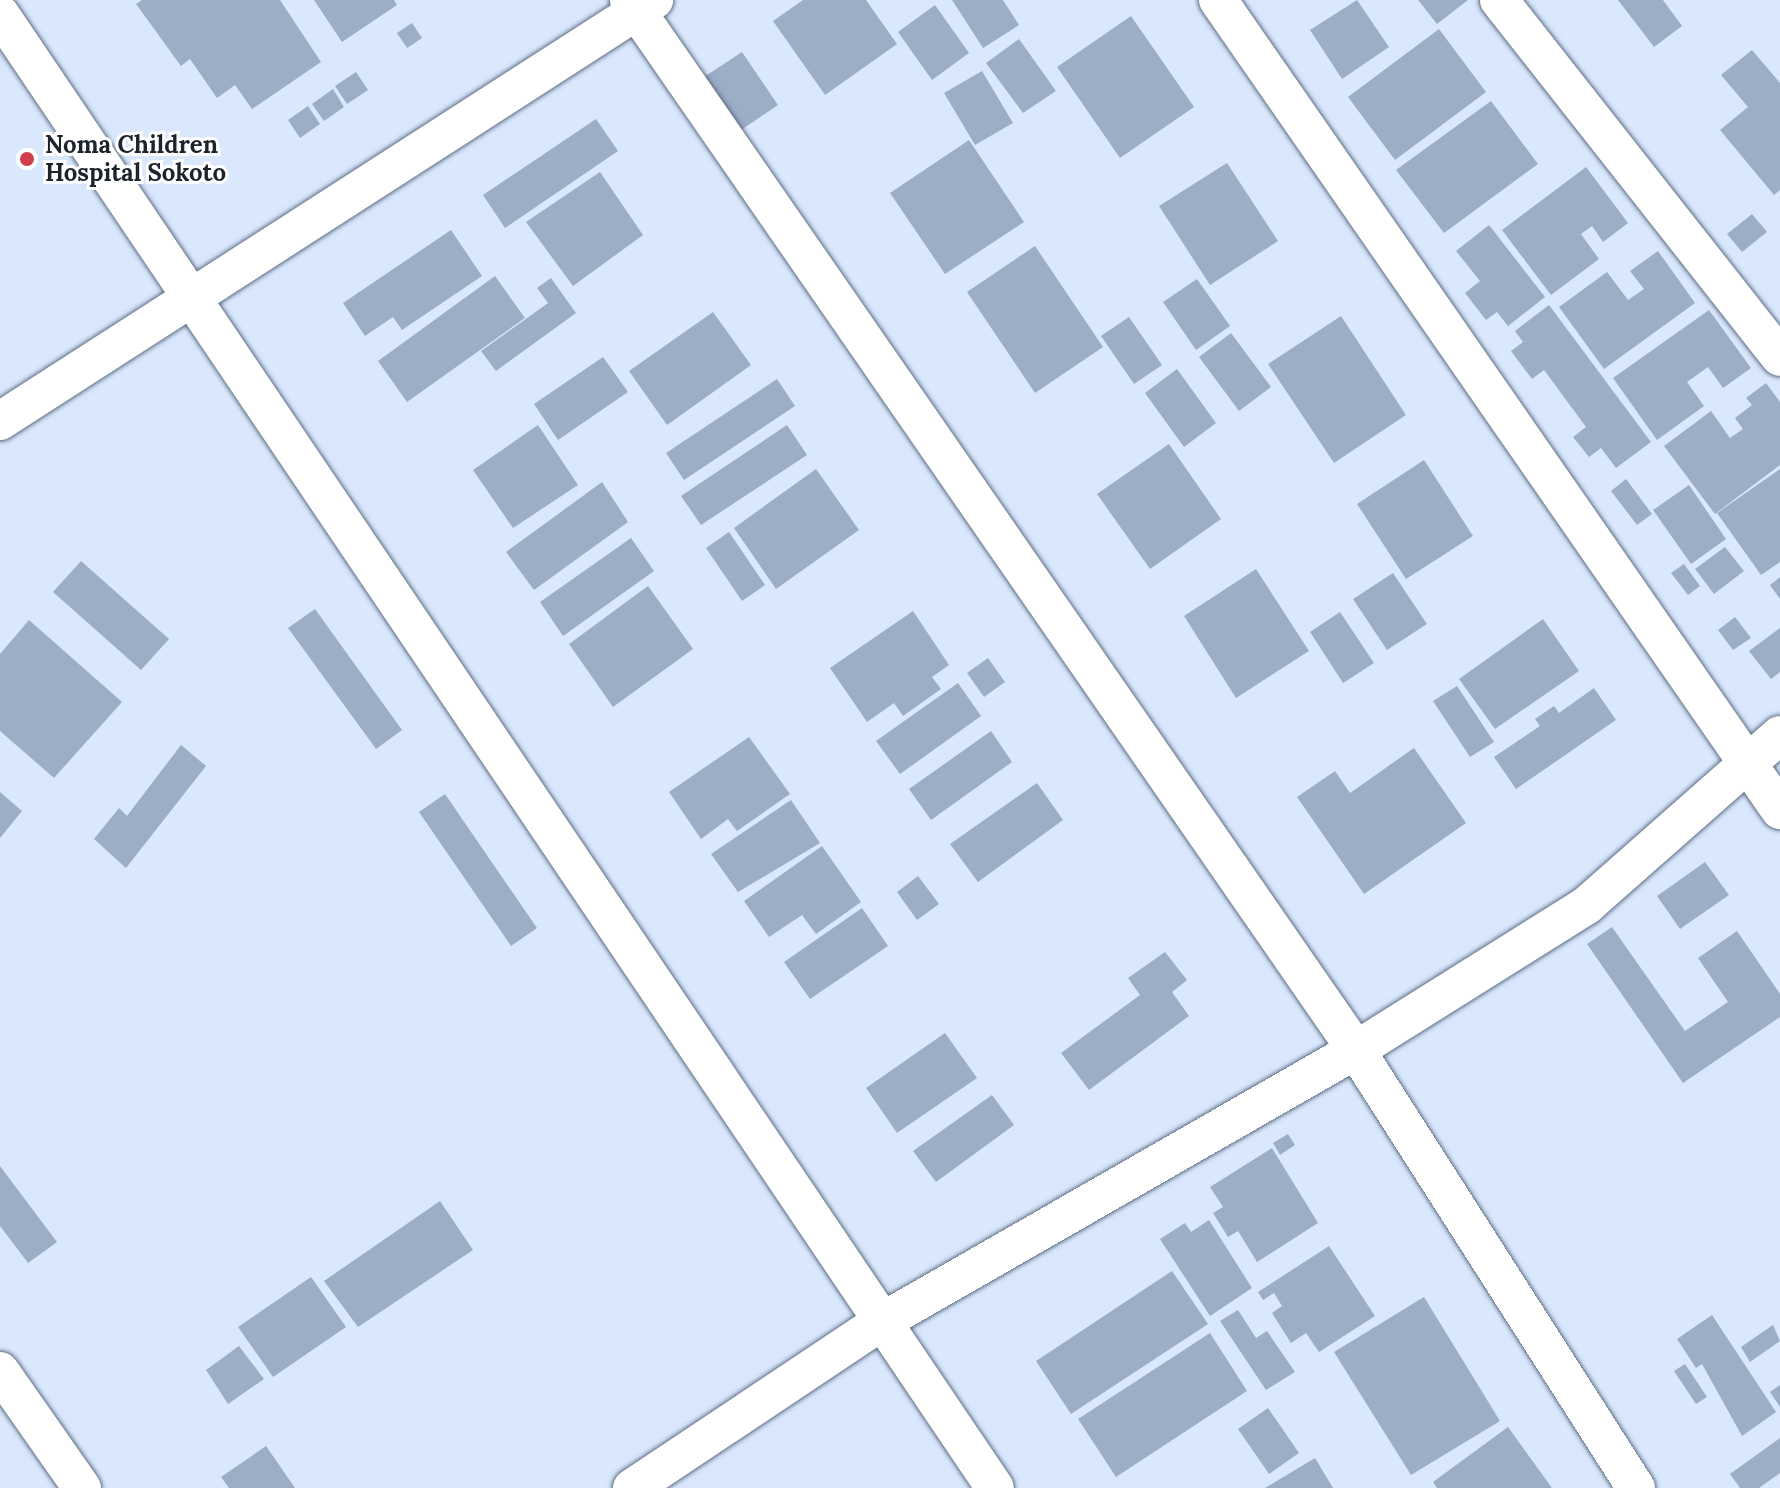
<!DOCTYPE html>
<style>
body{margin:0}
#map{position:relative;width:1780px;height:1488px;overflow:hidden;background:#d9e8fd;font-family:Lora,serif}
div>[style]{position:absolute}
.building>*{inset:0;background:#9cadc6}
.roads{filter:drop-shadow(0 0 2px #5d6d83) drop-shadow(0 0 2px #5d6d83)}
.minor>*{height:38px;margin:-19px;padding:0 19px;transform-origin:19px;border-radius:19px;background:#fff}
.dots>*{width:22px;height:22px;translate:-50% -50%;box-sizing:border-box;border:4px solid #fff;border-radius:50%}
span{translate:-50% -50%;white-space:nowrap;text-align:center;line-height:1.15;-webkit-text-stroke:6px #fff;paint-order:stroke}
.poi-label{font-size:24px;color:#1d232d;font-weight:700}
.left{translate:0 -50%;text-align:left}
</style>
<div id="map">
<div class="building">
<div style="clip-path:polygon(142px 0,280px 0,321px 62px,252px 109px,235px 85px,217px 98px,190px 59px,181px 66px,136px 4px)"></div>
<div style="clip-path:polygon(314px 0,394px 0,397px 5px,342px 42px)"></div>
<div style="clip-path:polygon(803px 0,866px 0,897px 44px,825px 95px,773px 21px)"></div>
<div style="clip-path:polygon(952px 0,1003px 0,1019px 25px,983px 48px)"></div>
<div style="clip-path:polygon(1357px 0,1389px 47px,1342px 79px,1310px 30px)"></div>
<div style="clip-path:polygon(1418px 0,1468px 0,1437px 24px)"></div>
<div style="clip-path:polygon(1618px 0,1663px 0,1682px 26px,1654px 47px)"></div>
<div style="clip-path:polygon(935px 5px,969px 53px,932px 80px,898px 32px)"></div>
<div style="clip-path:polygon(1131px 16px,1194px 107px,1120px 158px,1057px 67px)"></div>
<div style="clip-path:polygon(412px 23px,422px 38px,407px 48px,397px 33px)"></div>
<div style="clip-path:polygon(1439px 29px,1486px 92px,1395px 160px,1348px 97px)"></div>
<div style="clip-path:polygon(1019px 39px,1056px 91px,1023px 113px,986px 63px)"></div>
<div style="clip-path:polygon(1752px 50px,1780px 83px,1780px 190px,1774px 195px,1720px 130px,1748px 107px,1721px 75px)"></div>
<div style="clip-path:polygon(742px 52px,778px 105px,735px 134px,698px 81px)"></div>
<div style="clip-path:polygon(982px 71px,1013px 123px,975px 145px,944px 93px)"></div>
<div style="clip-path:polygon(356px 72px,368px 90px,347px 104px,335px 86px)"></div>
<div style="clip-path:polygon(333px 89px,344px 107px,324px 121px,312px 104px)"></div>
<div style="clip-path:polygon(1491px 101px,1538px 164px,1444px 233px,1396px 170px)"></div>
<div style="clip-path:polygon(308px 106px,320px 124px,300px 138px,288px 120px)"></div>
<div style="clip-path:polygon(596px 119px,618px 151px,505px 228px,483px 195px)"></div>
<div style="clip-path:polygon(969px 140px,1024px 222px,945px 274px,890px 193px)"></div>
<div style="clip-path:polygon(1227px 163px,1278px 241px,1210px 285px,1159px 206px)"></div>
<div style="clip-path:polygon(1586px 167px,1628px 223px,1603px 242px,1592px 226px,1581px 234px,1599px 259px,1551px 295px,1502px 230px)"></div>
<div style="clip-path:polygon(600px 172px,643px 235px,573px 286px,526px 222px)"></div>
<div style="clip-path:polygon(1752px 214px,1767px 232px,1742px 252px,1727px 234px)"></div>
<div style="clip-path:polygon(1489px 225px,1545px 297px,1508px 326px,1497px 312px,1486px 320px,1465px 293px,1480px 281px,1456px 251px)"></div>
<div style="clip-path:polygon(451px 230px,482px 276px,402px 330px,393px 317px,365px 336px,343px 303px)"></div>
<div style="clip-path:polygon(1035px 246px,1103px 347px,1035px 393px,967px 292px)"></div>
<div style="clip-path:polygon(1658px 251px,1695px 303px,1604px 369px,1559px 307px,1607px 272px,1628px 300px,1644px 289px,1630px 271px)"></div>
<div style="clip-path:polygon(495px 276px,525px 318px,407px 402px,378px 361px)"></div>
<div style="clip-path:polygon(551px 278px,576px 313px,496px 371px,481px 351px,548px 303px,537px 288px)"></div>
<div style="clip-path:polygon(1197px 279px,1230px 326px,1196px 350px,1163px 302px)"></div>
<div style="clip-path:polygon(1549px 305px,1651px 442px,1616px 468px,1601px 448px,1589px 457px,1573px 437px,1586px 427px,1544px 370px,1532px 379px,1511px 351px,1523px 342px,1515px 331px)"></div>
<div style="clip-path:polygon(1709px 310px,1751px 368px,1723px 388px,1708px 367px,1687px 382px,1704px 406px,1657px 440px,1613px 378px)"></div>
<div style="clip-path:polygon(713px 312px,751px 365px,667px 425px,629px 371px)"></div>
<div style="clip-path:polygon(1341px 316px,1406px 415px,1334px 463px,1268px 364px)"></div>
<div style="clip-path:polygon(1129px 317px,1162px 365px,1134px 384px,1101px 336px)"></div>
<div style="clip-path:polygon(1231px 333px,1271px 387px,1239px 411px,1199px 357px)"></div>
<div style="clip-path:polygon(603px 357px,628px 392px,558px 440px,534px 404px)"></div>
<div style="clip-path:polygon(1177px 369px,1216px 423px,1184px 447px,1145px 393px)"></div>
<div style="clip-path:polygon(777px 379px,795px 406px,684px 480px,666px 453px)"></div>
<div style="clip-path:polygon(1766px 383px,1780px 402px,1780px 465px,1715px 514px,1664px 446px,1711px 411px,1730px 438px,1743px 429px,1735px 418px,1752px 405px,1746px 398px)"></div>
<div style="clip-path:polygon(538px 425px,578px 485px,513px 528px,473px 470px)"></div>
<div style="clip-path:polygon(787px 425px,807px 455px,701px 525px,681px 496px)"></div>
<div style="clip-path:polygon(1169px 444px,1221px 519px,1150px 569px,1097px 494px)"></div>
<div style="clip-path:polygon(1424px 460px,1473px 536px,1406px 579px,1357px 504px)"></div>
<div style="clip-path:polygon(816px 469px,859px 530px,776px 589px,734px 528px)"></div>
<div style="clip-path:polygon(1780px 469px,1780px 562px,1761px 575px,1717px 513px)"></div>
<div style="clip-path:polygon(1626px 479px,1652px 514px,1637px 525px,1611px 491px)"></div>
<div style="clip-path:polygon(602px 482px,628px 522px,534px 590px,506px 552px)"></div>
<div style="clip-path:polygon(1689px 485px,1726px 539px,1691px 564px,1653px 510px)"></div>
<div style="clip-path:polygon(729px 532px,765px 585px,742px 601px,706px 548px)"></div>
<div style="clip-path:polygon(631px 538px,654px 571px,563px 636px,540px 602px)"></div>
<div style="clip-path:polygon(1725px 547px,1744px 571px,1714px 594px,1695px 569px)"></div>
<div style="clip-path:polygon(81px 561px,169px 639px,141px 670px,53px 592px)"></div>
<div style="clip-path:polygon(1684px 564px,1700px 586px,1688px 595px,1671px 573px)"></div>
<div style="clip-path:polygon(1256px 569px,1309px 651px,1236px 698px,1184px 616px)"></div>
<div style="clip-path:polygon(1393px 573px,1427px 624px,1387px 650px,1353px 599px)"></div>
<div style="clip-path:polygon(1780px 577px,1780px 599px,1770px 585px)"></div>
<div style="clip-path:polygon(648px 586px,693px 649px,613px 707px,569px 644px)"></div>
<div style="clip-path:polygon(315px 609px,402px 730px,376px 749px,288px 628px)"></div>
<div style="clip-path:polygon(913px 611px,949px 665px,932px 677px,941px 689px,903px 716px,894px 703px,867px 722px,830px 668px)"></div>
<div style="clip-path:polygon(1340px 612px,1374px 663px,1343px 683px,1310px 632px)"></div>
<div style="clip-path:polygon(1735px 617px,1751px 638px,1733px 650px,1718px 630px)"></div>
<div style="clip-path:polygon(1543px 619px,1579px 671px,1495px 729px,1459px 679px)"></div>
<div style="clip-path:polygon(29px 620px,122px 702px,54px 778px,0 731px,0 654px)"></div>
<div style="clip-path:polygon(1780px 628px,1780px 672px,1771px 679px,1749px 651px)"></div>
<div style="clip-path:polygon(988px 658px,1005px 682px,984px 697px,967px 673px)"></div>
<div style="clip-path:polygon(958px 683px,981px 716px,900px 774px,876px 741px)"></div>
<div style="clip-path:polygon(1457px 686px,1494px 742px,1470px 757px,1433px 701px)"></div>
<div style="clip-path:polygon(1594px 688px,1616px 720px,1516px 789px,1494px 757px,1540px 726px,1535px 719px,1554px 706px,1559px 713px)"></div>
<div style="clip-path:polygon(991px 731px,1012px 762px,931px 820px,909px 789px)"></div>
<div style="clip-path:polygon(749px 737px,790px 794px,737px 831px,728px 819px,701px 839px,669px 792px)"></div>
<div style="clip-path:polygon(181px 745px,206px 766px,126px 868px,94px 839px,119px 808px,127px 816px)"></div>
<div style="clip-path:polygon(1414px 748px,1466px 823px,1364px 894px,1297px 797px,1335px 771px,1350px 793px)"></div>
<div style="clip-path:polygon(1037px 783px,1063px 820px,978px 882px,950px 844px)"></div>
<div style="clip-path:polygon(0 792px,22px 811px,0 838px)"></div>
<div style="clip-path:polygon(445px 794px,537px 928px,511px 946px,419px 812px)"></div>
<div style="clip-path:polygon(791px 800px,820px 843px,738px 892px,711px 854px)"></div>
<div style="clip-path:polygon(822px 846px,861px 902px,816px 934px,802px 915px,769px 937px,744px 901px)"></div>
<div style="clip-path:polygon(1705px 862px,1729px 895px,1680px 929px,1657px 896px)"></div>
<div style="clip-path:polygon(918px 876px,939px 904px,917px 920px,897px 892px)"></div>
<div style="clip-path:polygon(862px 908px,888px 946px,810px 999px,784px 962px)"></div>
<div style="clip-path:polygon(1612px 927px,1685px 1031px,1728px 1002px,1698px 958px,1737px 931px,1780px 994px,1780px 1017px,1683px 1083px,1587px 944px)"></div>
<div style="clip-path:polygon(1165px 952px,1187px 980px,1172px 992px,1189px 1016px,1089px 1090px,1061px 1053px,1140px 995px,1128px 978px)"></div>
<div style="clip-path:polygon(945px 1033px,977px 1078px,897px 1133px,866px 1088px)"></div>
<div style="clip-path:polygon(992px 1095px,1014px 1125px,936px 1182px,913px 1151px)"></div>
<div style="clip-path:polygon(1288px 1134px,1295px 1145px,1280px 1155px,1273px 1143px)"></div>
<div style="clip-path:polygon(1272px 1148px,1318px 1223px,1257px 1262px,1238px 1231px,1228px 1237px,1213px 1213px,1223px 1207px,1210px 1187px)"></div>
<div style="clip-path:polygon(0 1166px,57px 1242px,28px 1263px,0 1226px)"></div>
<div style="clip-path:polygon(440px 1201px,473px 1250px,358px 1327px,324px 1281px)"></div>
<div style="clip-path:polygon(1209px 1220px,1252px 1288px,1210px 1316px,1160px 1239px,1185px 1223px,1191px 1232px)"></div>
<div style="clip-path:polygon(1329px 1246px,1375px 1316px,1319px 1352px,1306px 1333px,1291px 1343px,1272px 1313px,1282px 1306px,1274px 1293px,1263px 1300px,1258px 1292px)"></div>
<div style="clip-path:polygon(1172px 1271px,1208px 1324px,1071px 1414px,1036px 1361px)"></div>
<div style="clip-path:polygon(311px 1277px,346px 1327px,273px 1377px,238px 1327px)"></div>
<div style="clip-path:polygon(1424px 1297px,1500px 1421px,1411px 1475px,1334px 1352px)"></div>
<div style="clip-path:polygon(1238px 1310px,1256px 1338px,1267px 1331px,1295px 1372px,1266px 1390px,1220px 1321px)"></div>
<div style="clip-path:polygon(1712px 1315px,1776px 1412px,1742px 1436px,1702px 1364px,1696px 1368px,1677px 1339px)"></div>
<div style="clip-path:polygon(1773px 1325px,1780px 1341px,1750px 1362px,1741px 1347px)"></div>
<div style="clip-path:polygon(1210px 1333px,1247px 1391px,1116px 1477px,1078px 1419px)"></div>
<div style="clip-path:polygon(239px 1346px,264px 1379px,228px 1404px,206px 1370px)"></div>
<div style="clip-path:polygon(1685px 1364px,1707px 1397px,1696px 1404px,1674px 1371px)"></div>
<div style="clip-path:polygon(1780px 1385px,1780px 1407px,1770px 1392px)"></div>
<div style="clip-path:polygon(1268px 1408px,1299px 1453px,1269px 1474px,1238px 1429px)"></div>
<div style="clip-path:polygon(1508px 1427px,1552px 1488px,1437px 1488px,1433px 1482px)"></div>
<div style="clip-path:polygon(1780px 1438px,1780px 1473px,1759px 1488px,1740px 1488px,1730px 1474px)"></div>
<div style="clip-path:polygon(266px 1446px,295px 1488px,229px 1488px,221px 1477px)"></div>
<div style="clip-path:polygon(1315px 1458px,1333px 1488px,1265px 1488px)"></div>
</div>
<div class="roads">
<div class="minor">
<div style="left:629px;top:0;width:1277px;rotate:55.3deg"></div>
<div style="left:1356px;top:1050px;width:520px;rotate:57.41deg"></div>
<div style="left:1218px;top:0;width:986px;rotate:55.25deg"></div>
<div style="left:1499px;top:0;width:454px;rotate:51.8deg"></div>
<div style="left:0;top:14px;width:1778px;rotate:55.98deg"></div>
<div style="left:0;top:421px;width:778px;rotate:-32.77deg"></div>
<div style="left:0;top:1371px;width:143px;rotate:55deg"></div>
<div style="left:632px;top:1488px;width:296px;rotate:-33.7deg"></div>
<div style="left:878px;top:1324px;width:551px;rotate:-29.82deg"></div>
<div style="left:1356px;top:1050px;width:273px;rotate:-32.1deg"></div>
<div style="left:1587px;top:905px;width:257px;rotate:-41.4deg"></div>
</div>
</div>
<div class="dots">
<div style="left:27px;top:159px;background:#cf3f49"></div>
</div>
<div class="poi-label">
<span class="left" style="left:45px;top:159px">Noma Children<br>Hospital Sokoto</span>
</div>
</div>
